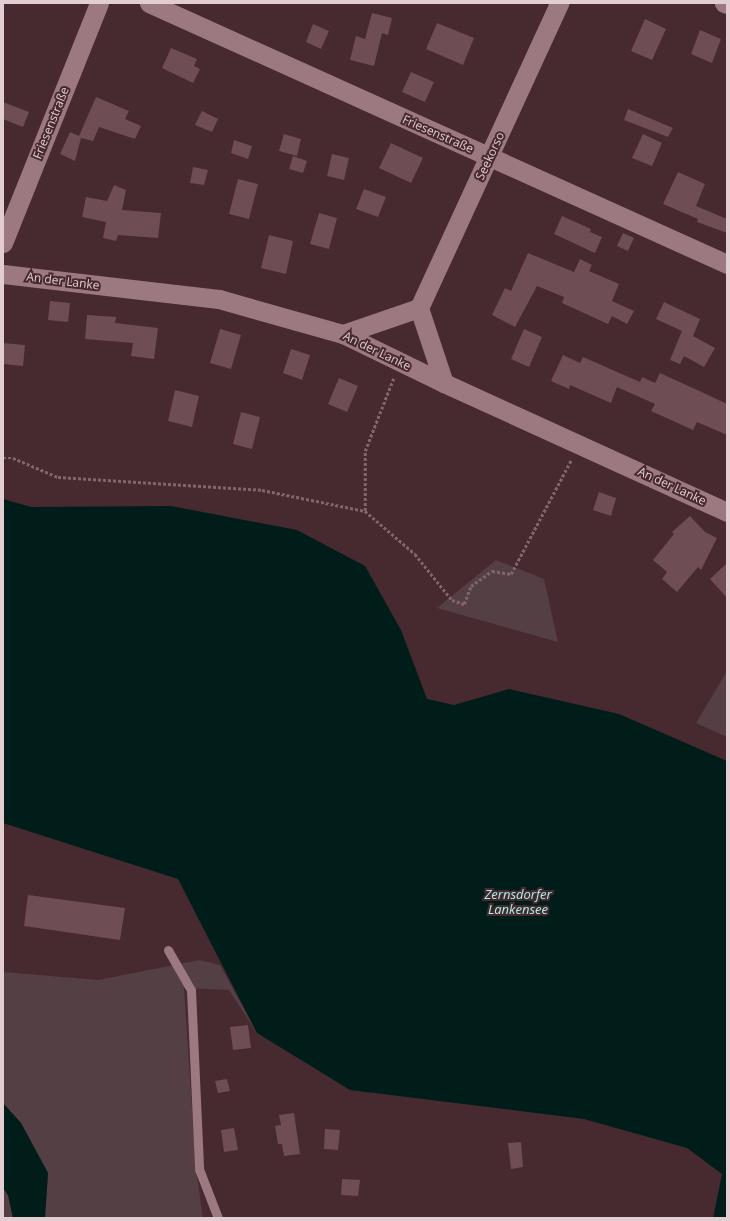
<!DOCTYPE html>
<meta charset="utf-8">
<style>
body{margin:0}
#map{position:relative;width:730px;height:1221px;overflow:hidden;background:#472930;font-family:"Open Sans",sans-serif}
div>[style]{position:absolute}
.green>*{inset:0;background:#533f44}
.water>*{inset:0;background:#001d1a}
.building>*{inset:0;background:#6e4d55}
.path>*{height:2.5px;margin-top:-1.25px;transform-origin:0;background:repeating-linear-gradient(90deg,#80666c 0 3px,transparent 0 5px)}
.lane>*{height:9px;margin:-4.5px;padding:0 4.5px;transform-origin:4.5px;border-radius:4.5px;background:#9c7880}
.street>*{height:19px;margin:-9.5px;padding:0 9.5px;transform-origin:9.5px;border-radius:9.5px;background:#9c7880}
span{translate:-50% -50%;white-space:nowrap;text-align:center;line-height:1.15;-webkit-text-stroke:4px #472930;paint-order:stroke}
.street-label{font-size:12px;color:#e2cdd2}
.water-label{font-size:13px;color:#a6f2e8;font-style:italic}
.frame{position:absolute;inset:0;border:4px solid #e2cdd2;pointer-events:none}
</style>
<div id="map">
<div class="green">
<div style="clip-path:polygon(496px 560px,544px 579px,558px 642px,437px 608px)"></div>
<div style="clip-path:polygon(727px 671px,727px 737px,696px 723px)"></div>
<div style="clip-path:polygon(199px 960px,220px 965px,257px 1033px,229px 990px,184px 988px,196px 1169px,203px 1218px,45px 1218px,48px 1173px,21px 1123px,3px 1103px,3px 972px,98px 980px)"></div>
<div style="clip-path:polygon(3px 1188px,8px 1195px,13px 1218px,3px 1218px)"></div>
</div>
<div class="water">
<div style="clip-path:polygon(3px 499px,31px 507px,171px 506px,297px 530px,365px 566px,401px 630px,427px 699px,454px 705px,509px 689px,619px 714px,727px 761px,727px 1218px,713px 1218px,722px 1174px,687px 1148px,584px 1119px,350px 1090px,257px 1033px,178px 879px,3px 823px)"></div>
<div style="clip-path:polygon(3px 1103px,21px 1123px,48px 1173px,45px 1218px,13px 1218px,8px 1195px,3px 1188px)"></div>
</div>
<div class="building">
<div style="clip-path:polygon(372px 13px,392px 18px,388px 35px,382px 33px,374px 66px,350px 60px,356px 36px,365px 39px)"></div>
<div style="clip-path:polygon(645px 19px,666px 29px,652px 60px,631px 51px)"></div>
<div style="clip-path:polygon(437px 23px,474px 38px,463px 65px,426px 49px)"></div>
<div style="clip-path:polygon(313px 24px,329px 31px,321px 49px,306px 42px)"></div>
<div style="clip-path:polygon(700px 30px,721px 39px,712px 63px,691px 54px)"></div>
<div style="clip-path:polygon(171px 48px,197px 59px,194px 66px,200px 69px,193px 83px,162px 68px)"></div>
<div style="clip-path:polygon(411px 72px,434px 82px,425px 102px,402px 92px)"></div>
<div style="clip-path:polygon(96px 97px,129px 111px,125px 119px,141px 126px,135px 139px,99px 127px,93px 141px,81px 138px,75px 161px,60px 154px,70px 132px,79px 136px)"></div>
<div style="clip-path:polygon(3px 102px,29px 112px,23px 127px,3px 119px)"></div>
<div style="clip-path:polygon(628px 109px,673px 128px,668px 137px,624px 120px)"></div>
<div style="clip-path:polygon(202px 111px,218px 119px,212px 132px,195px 125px)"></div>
<div style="clip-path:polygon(284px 134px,301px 139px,297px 156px,279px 151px)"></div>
<div style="clip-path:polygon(643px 134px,662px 143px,652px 166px,632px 158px)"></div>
<div style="clip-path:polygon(234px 140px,252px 146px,248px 159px,231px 153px)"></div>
<div style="clip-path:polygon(391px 143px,423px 158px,411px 183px,379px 168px)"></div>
<div style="clip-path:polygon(332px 154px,349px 158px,344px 180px,327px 176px)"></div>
<div style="clip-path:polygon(293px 156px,307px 161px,303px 173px,289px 169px)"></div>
<div style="clip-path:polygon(193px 167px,208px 170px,204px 185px,190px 183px)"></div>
<div style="clip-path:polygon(678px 172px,705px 184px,696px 206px,727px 219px,727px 233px,697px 222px,698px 219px,663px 204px)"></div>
<div style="clip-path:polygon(238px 179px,258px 184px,249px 219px,229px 214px)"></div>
<div style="clip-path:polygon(114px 185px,126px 190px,122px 210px,161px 213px,158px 238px,118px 235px,116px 241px,103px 238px,106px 222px,82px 217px,86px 197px,107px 201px)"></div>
<div style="clip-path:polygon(364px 189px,386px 197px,378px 217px,356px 209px)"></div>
<div style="clip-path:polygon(319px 213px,337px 218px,329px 249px,310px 244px)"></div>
<div style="clip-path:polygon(562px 216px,591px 229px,590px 232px,602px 237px,595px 253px,554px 234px)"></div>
<div style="clip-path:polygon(623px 233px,634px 238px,628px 251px,617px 246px)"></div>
<div style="clip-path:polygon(269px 235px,293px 241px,286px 274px,261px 268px)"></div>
<div style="clip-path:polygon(528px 253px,574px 272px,580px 259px,592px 265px,589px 271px,619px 284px,612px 301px,634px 311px,627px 324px,612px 316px,608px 324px,562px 303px,564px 297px,537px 286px,515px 327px,492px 315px,505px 288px,511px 291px)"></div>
<div style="clip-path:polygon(50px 301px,70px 303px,68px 322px,48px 320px)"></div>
<div style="clip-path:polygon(664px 302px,700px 319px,693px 336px,715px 348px,704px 367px,684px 356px,680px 364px,670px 360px,682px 331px,656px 319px)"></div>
<div style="clip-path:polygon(87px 315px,116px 317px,115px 323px,158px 328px,154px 359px,131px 356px,133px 343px,85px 339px)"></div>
<div style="clip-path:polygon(220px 329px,241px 335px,231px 369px,210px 363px)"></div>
<div style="clip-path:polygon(524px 329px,542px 337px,529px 367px,511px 359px)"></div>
<div style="clip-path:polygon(3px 343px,25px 345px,23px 366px,3px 364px)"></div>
<div style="clip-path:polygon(291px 349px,310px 355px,302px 380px,283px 373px)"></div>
<div style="clip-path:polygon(563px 355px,580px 363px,583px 357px,640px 382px,642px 377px,655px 383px,660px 373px,708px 395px,727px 404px,727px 435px,697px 422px,693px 430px,651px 411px,655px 404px,617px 387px,611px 403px,570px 385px,569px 389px,551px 381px)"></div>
<div style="clip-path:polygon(339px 378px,358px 386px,347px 412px,328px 404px)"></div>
<div style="clip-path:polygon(175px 390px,199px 396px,192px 427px,168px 421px)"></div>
<div style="clip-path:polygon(241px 412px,260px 417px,252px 449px,233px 444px)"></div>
<div style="clip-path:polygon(599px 492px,616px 498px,611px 516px,593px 510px)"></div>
<div style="clip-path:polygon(690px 516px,705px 532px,717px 538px,701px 570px,698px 567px,677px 592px,662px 579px,667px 572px,653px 560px,674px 534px,672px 532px)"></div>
<div style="clip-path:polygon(727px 563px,727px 598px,710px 579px)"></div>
<div style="clip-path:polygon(28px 895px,125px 908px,120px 940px,24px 926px)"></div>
<div style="clip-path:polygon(248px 1025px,251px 1048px,233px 1050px,230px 1027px)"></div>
<div style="clip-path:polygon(227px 1079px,230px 1091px,218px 1093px,215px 1081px)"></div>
<div style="clip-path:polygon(294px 1113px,300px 1154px,284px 1156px,282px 1144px,278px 1144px,275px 1126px,281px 1125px,279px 1115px)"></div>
<div style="clip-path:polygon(234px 1128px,238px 1150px,224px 1152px,221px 1130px)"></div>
<div style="clip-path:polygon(325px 1129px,340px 1130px,338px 1150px,324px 1149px)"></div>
<div style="clip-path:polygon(521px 1142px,523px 1167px,511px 1169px,508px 1143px)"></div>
<div style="clip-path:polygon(342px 1179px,360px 1180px,358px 1196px,341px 1195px)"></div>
</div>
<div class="path">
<div style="left:3px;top:458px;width:10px"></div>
<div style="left:13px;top:458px;width:49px;rotate:22.9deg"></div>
<div style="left:58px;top:477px;width:204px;rotate:3.6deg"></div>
<div style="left:262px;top:490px;width:105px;rotate:11.5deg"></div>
<div style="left:365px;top:511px;width:66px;rotate:40.7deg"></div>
<div style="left:415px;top:554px;width:59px;rotate:51.2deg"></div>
<div style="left:452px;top:600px;width:13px;rotate:18deg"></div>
<div style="left:464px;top:604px;width:19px;rotate:-69deg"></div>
<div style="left:471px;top:586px;width:26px;rotate:-36deg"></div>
<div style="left:492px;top:571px;width:19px;rotate:9deg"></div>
<div style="left:511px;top:574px;width:129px;rotate:-62.2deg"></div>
<div style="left:365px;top:511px;width:60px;rotate:-90deg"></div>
<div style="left:365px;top:451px;width:79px;rotate:-68.6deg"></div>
</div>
<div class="lane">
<div style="left:168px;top:950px;width:46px;rotate:60.1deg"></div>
<div style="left:191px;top:990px;width:179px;rotate:87.4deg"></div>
<div style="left:199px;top:1169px;width:53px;rotate:68.8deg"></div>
</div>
<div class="street">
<div style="left:149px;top:3px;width:634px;rotate:24.3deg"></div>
<div style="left:724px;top:3px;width:3px;rotate:18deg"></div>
<div style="left:3px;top:243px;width:258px;rotate:-68.2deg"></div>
<div style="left:3px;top:274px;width:217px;rotate:6.6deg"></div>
<div style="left:219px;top:299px;width:129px;rotate:15.8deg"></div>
<div style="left:343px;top:334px;width:112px;rotate:25.9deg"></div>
<div style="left:444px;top:383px;width:311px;rotate:24.5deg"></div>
<div style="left:419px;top:308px;width:79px;rotate:71.6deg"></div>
<div style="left:343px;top:334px;width:80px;rotate:-18.9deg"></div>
<div style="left:419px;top:308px;width:336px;rotate:-65.3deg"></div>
</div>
<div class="street-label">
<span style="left:51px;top:123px;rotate:-68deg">Friesenstraße</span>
<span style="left:438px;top:134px;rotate:24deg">Friesenstraße</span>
<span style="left:490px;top:156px;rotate:-65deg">Seekorso</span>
<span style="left:63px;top:281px;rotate:7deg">An der Lanke</span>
<span style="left:377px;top:351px;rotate:26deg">An der Lanke</span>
<span style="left:672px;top:486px;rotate:25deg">An der Lanke</span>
</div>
<div class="water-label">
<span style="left:518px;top:902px">Zernsdorfer<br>Lankensee</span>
</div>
<div class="frame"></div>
</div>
